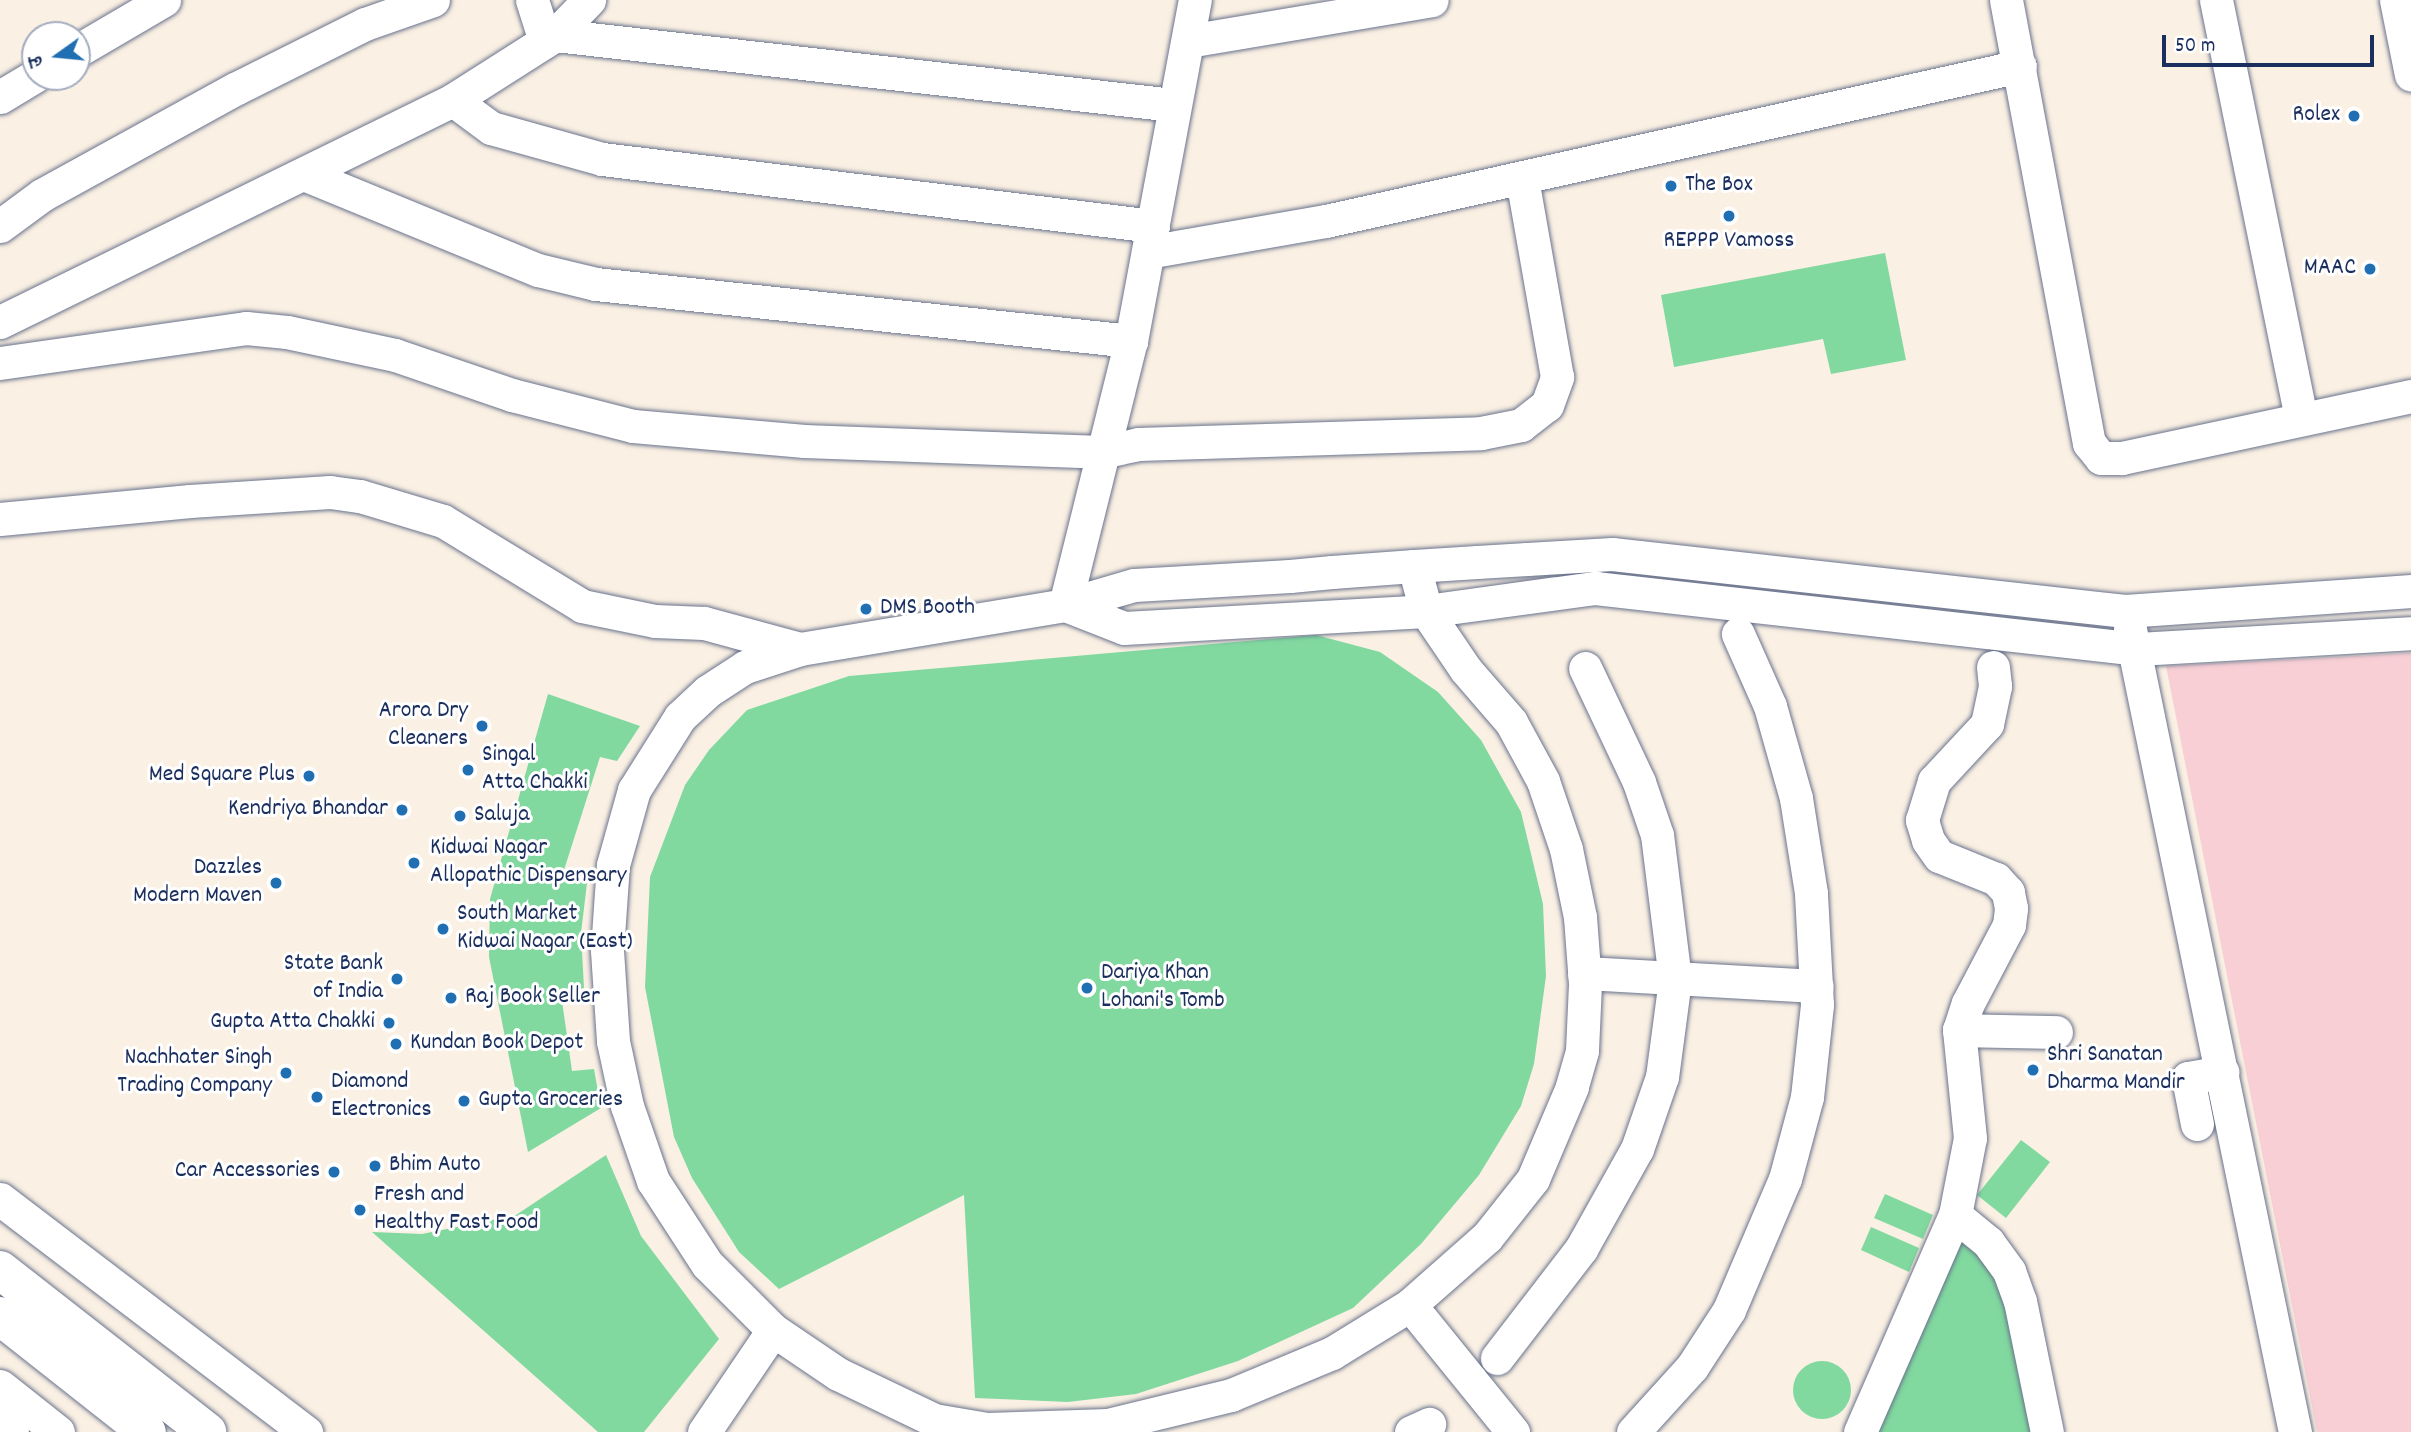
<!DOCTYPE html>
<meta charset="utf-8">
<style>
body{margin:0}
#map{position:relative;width:2411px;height:1432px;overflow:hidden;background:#faf0e3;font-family:Dekko,"Playpen Sans Deva",sans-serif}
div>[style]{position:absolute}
.built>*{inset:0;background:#f7cfd4}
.green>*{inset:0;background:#81d99f}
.round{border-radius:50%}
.roads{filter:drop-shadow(0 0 2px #69738d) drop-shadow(0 0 2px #69738d)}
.minor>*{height:33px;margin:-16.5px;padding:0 16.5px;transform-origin:16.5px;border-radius:16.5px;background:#fff}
.highway>*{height:38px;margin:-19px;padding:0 19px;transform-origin:19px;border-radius:19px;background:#fff}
.dots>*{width:19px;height:19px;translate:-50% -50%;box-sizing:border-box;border:4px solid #fff;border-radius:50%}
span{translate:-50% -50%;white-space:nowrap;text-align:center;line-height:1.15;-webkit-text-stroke:6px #fff;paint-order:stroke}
.poi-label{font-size:24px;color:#1b2f5e}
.right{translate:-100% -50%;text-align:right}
.left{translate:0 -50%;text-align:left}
.north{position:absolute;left:21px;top:21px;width:70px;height:70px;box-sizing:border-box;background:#fff;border:2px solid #a4acbf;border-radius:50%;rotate:255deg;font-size:19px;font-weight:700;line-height:28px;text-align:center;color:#1b2f5e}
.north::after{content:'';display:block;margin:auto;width:24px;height:32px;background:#1f6fb2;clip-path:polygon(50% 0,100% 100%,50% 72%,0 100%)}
.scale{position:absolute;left:2162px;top:35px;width:212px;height:32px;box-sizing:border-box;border:4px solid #1b2f5e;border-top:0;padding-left:9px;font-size:21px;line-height:24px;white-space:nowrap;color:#1b2f5e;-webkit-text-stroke:5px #fff;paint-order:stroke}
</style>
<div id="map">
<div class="built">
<div style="clip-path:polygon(2411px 653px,2411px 1432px,2317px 1432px,2166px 666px)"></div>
</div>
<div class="green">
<div style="clip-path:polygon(1885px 253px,1906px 360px,1831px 374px,1823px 339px,1674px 367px,1661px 295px)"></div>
<div style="clip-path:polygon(1316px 635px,1380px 652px,1438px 692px,1481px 740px,1521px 812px,1543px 904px,1546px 976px,1534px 1064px,1521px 1106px,1479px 1175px,1421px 1244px,1353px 1308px,1238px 1361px,1136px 1394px,1068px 1402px,975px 1398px,964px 1195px,779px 1289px,739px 1252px,692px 1178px,674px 1137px,645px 987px,650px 877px,685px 785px,709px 750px,747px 710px,849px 676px)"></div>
<div style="clip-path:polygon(548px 694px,640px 726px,617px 761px,600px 757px,564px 870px,588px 875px,581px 933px,584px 988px,561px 994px,572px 1071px,594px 1069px,601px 1108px,528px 1152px,489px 957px,490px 899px)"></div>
<div style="clip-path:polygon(2021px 1140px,2050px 1162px,2006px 1218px,1977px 1195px)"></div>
<div style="clip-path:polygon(606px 1155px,641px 1236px,719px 1339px,644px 1432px,598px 1432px,372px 1232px,422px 1234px,516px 1215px)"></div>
<div style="clip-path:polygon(1885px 1194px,1933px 1215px,1923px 1239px,1874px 1218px)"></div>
<div style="clip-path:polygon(1871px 1227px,1919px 1248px,1909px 1272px,1861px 1250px)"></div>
<div style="clip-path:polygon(1963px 1228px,1999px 1275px,2037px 1432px,1877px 1432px)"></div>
<div class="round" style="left:1793px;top:1361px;width:58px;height:58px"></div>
</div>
<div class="roads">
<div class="minor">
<div style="left:532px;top:0;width:43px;rotate:72.4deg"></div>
<div style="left:2006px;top:0;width:451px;rotate:79.4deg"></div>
<div style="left:2089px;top:443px;width:19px;rotate:51deg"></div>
<div style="left:2101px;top:458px;width:21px"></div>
<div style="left:2122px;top:458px;width:296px;rotate:-12.1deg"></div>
<div style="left:2216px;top:0;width:425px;rotate:78.5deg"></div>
<div style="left:2396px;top:0;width:76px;rotate:78.7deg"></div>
<div style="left:555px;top:35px;width:622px;rotate:6.46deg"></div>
<div style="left:1188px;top:41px;width:247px;rotate:-9.5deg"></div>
<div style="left:77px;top:51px;width:101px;rotate:-30.4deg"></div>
<div style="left:0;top:97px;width:41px;rotate:-31deg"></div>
<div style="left:453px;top:100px;width:47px;rotate:36.4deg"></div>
<div style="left:491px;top:128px;width:115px;rotate:15.6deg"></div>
<div style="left:602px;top:159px;width:555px;rotate:6.93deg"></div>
<div style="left:306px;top:175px;width:251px;rotate:22.3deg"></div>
<div style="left:538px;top:270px;width:60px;rotate:13.6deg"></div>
<div style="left:596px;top:284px;width:538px;rotate:6.08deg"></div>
<div style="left:0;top:226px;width:52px;rotate:-36.4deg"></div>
<div style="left:42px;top:195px;width:222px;rotate:-28.8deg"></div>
<div style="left:237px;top:88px;width:143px;rotate:-26.6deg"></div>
<div style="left:365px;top:24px;width:72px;rotate:-19.4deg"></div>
<div style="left:1148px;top:252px;width:181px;rotate:-9.9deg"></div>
<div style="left:1326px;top:221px;width:711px;rotate:-12.59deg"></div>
<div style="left:0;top:322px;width:504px;rotate:-26.11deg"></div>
<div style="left:453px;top:100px;width:121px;rotate:-32.5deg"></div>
<div style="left:555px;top:35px;width:49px;rotate:-45.8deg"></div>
<div style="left:0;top:363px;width:248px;rotate:-8.1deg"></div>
<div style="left:246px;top:328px;width:41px;rotate:5.6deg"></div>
<div style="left:287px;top:332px;width:110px;rotate:12deg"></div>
<div style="left:395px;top:355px;width:124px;rotate:18.9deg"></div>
<div style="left:512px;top:395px;width:125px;rotate:14.4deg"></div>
<div style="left:633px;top:426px;width:172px;rotate:5deg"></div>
<div style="left:804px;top:441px;width:297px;rotate:2.1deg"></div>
<div style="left:1101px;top:452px;width:38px;rotate:-12deg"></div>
<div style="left:1138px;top:444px;width:343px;rotate:-1.8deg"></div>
<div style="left:1481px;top:433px;width:41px;rotate:-11.3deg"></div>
<div style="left:1521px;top:425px;width:33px;rotate:-38deg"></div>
<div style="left:1547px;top:405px;width:30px;rotate:-70deg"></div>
<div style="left:1557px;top:377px;width:201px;rotate:-100deg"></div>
<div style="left:0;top:519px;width:191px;rotate:-5.4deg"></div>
<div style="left:190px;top:501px;width:140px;rotate:-3.7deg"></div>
<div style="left:330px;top:492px;width:30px;rotate:8deg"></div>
<div style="left:360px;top:496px;width:87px;rotate:16.8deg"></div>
<div style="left:443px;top:521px;width:163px;rotate:31.4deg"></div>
<div style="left:582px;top:606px;width:75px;rotate:11.6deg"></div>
<div style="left:655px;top:621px;width:49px;rotate:2.3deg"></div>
<div style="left:704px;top:623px;width:99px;rotate:15.2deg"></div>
<div style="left:1414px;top:566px;width:47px;rotate:75.1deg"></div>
<div style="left:1426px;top:611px;width:71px;rotate:55.9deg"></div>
<div style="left:1466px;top:670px;width:69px;rotate:49.1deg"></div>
<div style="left:1511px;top:722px;width:67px;rotate:61.5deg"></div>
<div style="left:1543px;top:781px;width:72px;rotate:71.3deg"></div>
<div style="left:1566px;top:849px;width:69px;rotate:78.4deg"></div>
<div style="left:1580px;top:917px;width:67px;rotate:85.7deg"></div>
<div style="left:1585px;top:984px;width:67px;rotate:92.6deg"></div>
<div style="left:1582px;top:1051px;width:37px;rotate:106deg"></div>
<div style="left:1572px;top:1087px;width:100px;rotate:113deg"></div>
<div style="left:1533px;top:1179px;width:74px;rotate:128.4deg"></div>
<div style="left:1487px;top:1237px;width:103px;rotate:138.6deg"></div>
<div style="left:1410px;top:1305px;width:92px;rotate:148.4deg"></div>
<div style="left:1332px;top:1353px;width:109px;rotate:157.4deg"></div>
<div style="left:1231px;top:1395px;width:127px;rotate:166.3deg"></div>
<div style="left:1108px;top:1425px;width:121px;rotate:178.1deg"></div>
<div style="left:987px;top:1429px;width:54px;rotate:-170.4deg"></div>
<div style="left:934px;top:1420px;width:106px;rotate:-154.4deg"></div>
<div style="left:838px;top:1374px;width:78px;rotate:-145.9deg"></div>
<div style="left:773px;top:1330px;width:93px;rotate:-135deg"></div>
<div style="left:707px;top:1264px;width:99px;rotate:-123deg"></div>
<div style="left:653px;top:1181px;width:79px;rotate:-109.1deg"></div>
<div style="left:627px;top:1106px;width:66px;rotate:-102.2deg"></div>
<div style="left:613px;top:1041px;width:91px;rotate:-93.8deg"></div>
<div style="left:607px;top:950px;width:85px;rotate:-86deg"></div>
<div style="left:613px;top:865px;width:78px;rotate:-74.4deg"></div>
<div style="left:634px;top:790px;width:86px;rotate:-57.8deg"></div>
<div style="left:680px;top:717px;width:38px;rotate:-43deg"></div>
<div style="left:708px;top:691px;width:44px;rotate:-33deg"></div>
<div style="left:745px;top:667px;width:58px;rotate:-18.1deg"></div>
<div style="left:800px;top:649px;width:269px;rotate:-9.4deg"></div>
<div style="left:1065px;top:605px;width:72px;rotate:-16.2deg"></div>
<div style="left:1134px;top:585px;width:156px;rotate:-3.3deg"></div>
<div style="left:1290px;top:576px;width:42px;rotate:-5.4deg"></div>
<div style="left:1332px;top:572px;width:82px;rotate:-4.2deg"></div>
<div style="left:1414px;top:566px;width:63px;rotate:-3.6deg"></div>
<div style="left:1477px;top:562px;width:50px;rotate:-3.4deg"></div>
<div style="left:1527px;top:559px;width:85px;rotate:-3.4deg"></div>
<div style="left:1612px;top:554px;width:516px;rotate:6.34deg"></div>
<div style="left:2125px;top:611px;width:287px;rotate:-4deg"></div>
<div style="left:1065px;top:605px;width:63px;rotate:21.3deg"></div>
<div style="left:1124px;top:628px;width:302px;rotate:-3.2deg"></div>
<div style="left:1426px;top:611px;width:171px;rotate:-7.8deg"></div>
<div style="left:1595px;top:588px;width:545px;rotate:6.42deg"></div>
<div style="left:2137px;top:649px;width:274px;rotate:-3.3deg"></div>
<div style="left:1065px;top:605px;width:272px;rotate:-76deg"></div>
<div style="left:1131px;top:341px;width:347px;rotate:-79.4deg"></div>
<div style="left:2130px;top:629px;width:820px;rotate:78.39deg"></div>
<div style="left:1584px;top:973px;width:233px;rotate:3.2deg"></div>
<div style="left:1959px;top:1030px;width:97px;rotate:1.2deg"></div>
<div style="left:2197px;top:1124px;width:47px;rotate:-101.1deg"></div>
<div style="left:2188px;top:1078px;width:35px;rotate:-10deg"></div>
<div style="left:0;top:1199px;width:385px;rotate:37.3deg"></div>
<div style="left:1955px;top:1215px;width:78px;rotate:-79deg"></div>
<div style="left:1970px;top:1138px;width:109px;rotate:-95.8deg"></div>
<div style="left:1959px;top:1030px;width:28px;rotate:-72deg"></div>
<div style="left:1968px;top:1003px;width:88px;rotate:-62.3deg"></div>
<div style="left:2009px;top:925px;width:17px;rotate:-83deg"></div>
<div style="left:2011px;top:908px;width:16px;rotate:-101deg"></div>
<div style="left:2008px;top:892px;width:18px;rotate:-133deg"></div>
<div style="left:1996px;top:879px;width:61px;rotate:-158deg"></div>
<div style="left:1939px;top:856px;width:19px;rotate:-125deg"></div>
<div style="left:1928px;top:840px;width:21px;rotate:-107deg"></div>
<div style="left:1922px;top:820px;width:41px;rotate:-72.9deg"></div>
<div style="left:1934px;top:781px;width:78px;rotate:-47.1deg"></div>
<div style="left:1987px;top:724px;width:39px;rotate:-78deg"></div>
<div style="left:1995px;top:686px;width:19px;rotate:-96deg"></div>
<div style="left:1410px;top:1305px;width:164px;rotate:51deg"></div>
<div style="left:1497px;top:1358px;width:138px;rotate:-52.4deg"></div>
<div style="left:1581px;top:1249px;width:115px;rotate:-60.8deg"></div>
<div style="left:1637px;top:1149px;width:76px;rotate:-70.9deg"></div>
<div style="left:1662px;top:1077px;width:99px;rotate:-82.4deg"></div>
<div style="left:1675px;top:979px;width:145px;rotate:-97.1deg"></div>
<div style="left:1657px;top:835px;width:56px;rotate:-108.8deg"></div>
<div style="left:1639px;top:782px;width:126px;rotate:-115.3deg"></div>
<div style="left:0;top:1386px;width:74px;rotate:38.4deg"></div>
<div style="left:0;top:1423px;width:15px;rotate:37deg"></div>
<div style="left:704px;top:1432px;width:123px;rotate:-55.9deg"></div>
<div style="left:1411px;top:1432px;width:20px;rotate:-24deg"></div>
<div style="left:1633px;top:1432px;width:88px;rotate:-47.8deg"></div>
<div style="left:1692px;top:1367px;width:68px;rotate:-57deg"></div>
<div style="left:1729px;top:1310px;width:142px;rotate:-66.9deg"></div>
<div style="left:1785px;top:1179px;width:85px;rotate:-75deg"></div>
<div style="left:1807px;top:1097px;width:93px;rotate:-83.8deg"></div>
<div style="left:1817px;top:1005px;width:112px;rotate:-93.1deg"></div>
<div style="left:1811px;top:893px;width:96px;rotate:-99deg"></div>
<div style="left:1796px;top:798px;width:96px;rotate:-105.8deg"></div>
<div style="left:1770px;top:706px;width:79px;rotate:-114deg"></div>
<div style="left:1860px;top:1432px;width:237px;rotate:-66.4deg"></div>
<div style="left:1955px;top:1215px;width:43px;rotate:39.3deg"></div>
<div style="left:1988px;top:1242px;width:36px;rotate:54deg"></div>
<div style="left:2009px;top:1271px;width:32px;rotate:70deg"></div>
<div style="left:2020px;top:1301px;width:134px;rotate:78.4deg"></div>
</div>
<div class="highway">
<div style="left:0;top:1270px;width:263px;rotate:38deg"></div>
<div style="left:0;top:1316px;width:187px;rotate:38.3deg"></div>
</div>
</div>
<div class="dots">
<div style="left:2354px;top:116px;background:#1f6fb2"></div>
<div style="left:1671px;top:186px;background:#1f6fb2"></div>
<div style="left:1729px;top:216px;background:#1f6fb2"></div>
<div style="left:2370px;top:269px;background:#1f6fb2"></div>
<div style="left:866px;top:609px;background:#1f6fb2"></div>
<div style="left:482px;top:726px;background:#1f6fb2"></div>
<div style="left:468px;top:770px;background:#1f6fb2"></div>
<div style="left:309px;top:776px;background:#1f6fb2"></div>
<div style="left:402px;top:810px;background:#1f6fb2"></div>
<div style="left:460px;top:816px;background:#1f6fb2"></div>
<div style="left:414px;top:863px;background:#1f6fb2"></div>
<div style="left:276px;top:883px;background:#1f6fb2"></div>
<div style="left:443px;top:929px;background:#1f6fb2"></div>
<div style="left:397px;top:979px;background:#1f6fb2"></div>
<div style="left:1087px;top:988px;background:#1f6fb2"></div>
<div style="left:451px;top:998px;background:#1f6fb2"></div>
<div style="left:389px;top:1023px;background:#1f6fb2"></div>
<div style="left:396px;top:1044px;background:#1f6fb2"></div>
<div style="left:2033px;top:1070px;background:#1f6fb2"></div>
<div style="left:286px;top:1073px;background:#1f6fb2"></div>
<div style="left:317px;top:1097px;background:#1f6fb2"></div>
<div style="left:464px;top:1101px;background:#1f6fb2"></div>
<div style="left:375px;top:1166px;background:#1f6fb2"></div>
<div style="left:334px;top:1172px;background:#1f6fb2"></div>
<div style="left:360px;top:1210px;background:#1f6fb2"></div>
</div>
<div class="poi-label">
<span class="right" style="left:2340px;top:116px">Rolex</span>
<span class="left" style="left:1685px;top:186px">The Box</span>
<span style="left:1729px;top:242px">REPPP Vamoss</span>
<span class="right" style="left:2356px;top:269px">MAAC</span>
<span class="left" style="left:880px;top:609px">DMS Booth</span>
<span class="right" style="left:468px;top:726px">Arora Dry<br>Cleaners</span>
<span class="left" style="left:482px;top:770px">Singal<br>Atta Chakki</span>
<span class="right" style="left:295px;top:776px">Med Square Plus</span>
<span class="right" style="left:388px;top:810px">Kendriya Bhandar</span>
<span class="left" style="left:474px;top:816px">Saluja</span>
<span class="left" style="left:430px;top:863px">Kidwai Nagar<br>Allopathic Dispensary</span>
<span class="right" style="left:262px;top:883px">Dazzles<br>Modern Maven</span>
<span class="left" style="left:457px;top:929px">South Market<br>Kidwai Nagar (East)</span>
<span class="right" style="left:383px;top:979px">State Bank<br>of India</span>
<span class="left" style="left:1101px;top:988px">Dariya Khan<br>Lohani's Tomb</span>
<span class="left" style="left:465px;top:998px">Raj Book Seller</span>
<span class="right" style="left:375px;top:1023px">Gupta Atta Chakki</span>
<span class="left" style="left:410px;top:1044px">Kundan Book Depot</span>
<span class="left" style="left:2047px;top:1070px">Shri Sanatan<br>Dharma Mandir</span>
<span class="right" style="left:272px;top:1073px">Nachhater Singh<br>Trading Company</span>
<span class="left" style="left:331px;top:1097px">Diamond<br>Electronics</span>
<span class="left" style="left:478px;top:1101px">Gupta Groceries</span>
<span class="left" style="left:389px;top:1166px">Bhim Auto</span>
<span class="right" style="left:320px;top:1172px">Car Accessories</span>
<span class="left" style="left:374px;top:1210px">Fresh and<br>Healthy Fast Food</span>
</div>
<div class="north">उ</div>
<div class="scale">50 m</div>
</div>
